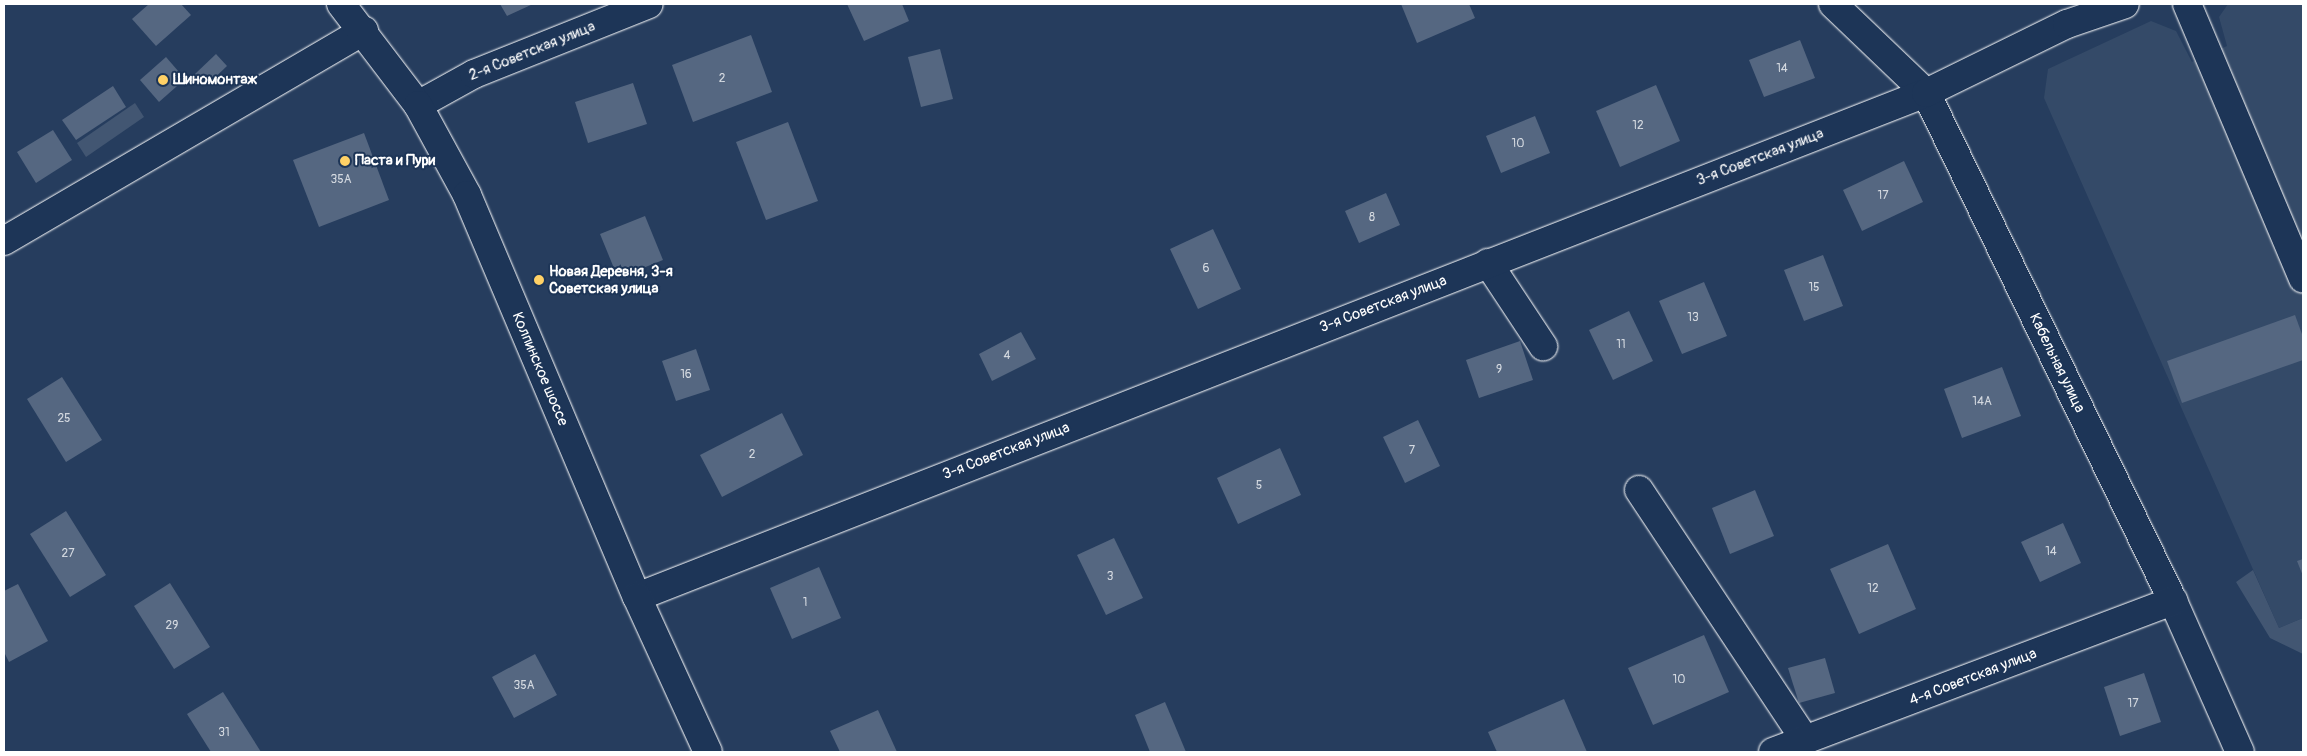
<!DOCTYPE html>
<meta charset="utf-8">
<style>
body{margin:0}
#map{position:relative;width:2307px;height:756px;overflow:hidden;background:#263d5e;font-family:Pangolin,sans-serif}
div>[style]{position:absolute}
.built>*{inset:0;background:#344a68}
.green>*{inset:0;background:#425672}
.building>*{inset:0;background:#556781}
.roads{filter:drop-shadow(0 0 1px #fff) drop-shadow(0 0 1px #fff)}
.minor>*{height:28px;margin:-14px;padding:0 14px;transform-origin:14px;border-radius:14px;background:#1d3557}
.major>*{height:28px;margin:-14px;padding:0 14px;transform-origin:14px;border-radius:14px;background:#1d3557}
.dots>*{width:14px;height:14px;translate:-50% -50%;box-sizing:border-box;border:2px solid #1d3557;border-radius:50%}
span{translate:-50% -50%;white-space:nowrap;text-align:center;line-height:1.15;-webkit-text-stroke:4px #1d3557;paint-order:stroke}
.number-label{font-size:12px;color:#d4d9e0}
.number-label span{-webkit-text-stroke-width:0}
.street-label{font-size:15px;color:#fff}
.poi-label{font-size:15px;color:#fff;font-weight:700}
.left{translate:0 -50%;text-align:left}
.frame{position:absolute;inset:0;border:5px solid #fff;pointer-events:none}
</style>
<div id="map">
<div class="built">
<div style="clip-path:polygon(2228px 4px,2303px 4px,2303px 618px,2279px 628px,2044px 98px,2048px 69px,2151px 21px,2176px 31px,2192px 62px,2227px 46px,2219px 17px)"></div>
</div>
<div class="green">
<div style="clip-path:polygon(135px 103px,144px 117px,86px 157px,77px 143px)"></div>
<div style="clip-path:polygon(2253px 570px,2279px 628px,2303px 618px,2303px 654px,2270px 638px,2236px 582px)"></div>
</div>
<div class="building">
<div style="clip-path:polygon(149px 4px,181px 4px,191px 15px,156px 46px,132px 19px)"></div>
<div style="clip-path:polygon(500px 4px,533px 4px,507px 16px)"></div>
<div style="clip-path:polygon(847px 4px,902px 4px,909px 21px,864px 41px)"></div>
<div style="clip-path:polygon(1401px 4px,1469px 4px,1475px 18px,1417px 43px)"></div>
<div style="clip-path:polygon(751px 35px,772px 92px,693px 122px,672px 65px)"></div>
<div style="clip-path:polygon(1800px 40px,1815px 78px,1764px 97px,1749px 60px)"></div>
<div style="clip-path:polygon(940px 49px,953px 99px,921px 107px,908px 57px)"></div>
<div style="clip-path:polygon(216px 54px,227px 66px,206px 86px,195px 74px)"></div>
<div style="clip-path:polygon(166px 57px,185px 79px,159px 102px,140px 80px)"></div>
<div style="clip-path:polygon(633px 83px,647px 124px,588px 143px,575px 102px)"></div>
<div style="clip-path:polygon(1656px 85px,1680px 141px,1620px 167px,1596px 111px)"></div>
<div style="clip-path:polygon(113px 86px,126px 107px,76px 140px,62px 120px)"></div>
<div style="clip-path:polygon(1535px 116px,1550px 153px,1501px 173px,1486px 136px)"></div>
<div style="clip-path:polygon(788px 122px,818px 201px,766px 220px,736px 142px)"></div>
<div style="clip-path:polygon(53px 130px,72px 160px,36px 183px,17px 152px)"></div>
<div style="clip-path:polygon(364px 133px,389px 200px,319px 227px,293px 160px)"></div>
<div style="clip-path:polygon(1904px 161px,1923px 202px,1862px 231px,1843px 190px)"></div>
<div style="clip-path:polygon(1386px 193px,1400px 225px,1359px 243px,1345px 211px)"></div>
<div style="clip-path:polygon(645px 216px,663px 260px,618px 278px,600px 234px)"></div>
<div style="clip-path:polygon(1213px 229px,1241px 289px,1198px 309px,1170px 249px)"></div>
<div style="clip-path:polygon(1823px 255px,1843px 306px,1804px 321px,1784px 270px)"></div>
<div style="clip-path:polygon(1704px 282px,1727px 336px,1682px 354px,1659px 301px)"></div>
<div style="clip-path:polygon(1629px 311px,1653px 361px,1613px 380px,1589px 330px)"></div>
<div style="clip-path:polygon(2295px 315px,2303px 337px,2303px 360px,2182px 403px,2167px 361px)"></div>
<div style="clip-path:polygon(1021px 332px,1036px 359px,992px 381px,979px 354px)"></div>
<div style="clip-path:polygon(1520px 341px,1533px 380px,1479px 398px,1466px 360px)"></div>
<div style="clip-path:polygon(696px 349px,710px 390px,676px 401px,662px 361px)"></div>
<div style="clip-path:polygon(2002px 367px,2021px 416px,1962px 438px,1944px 389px)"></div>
<div style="clip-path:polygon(62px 377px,102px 440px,66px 462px,27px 399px)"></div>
<div style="clip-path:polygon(782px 413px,803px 455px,722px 497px,700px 455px)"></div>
<div style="clip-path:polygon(1418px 420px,1440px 466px,1405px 483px,1383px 437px)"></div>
<div style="clip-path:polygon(1280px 448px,1301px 495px,1238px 524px,1217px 478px)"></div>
<div style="clip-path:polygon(1755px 490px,1774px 536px,1730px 554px,1712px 508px)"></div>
<div style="clip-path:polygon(66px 511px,106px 575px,70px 597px,30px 534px)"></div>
<div style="clip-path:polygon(2063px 523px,2081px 563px,2040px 582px,2021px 542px)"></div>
<div style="clip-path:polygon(1114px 538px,1143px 598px,1106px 615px,1077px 555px)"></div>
<div style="clip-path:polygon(1888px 544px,1916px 609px,1859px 634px,1830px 569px)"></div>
<div style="clip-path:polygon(2303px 559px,2303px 576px,2297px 561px)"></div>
<div style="clip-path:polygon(819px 567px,841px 618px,792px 639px,770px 588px)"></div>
<div style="clip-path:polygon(170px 583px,210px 647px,174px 669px,134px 606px)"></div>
<div style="clip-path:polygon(18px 584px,48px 641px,9px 662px,4px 652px,4px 591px)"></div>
<div style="clip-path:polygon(1704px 635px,1729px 692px,1653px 725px,1628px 668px)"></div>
<div style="clip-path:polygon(535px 654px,557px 695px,514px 718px,492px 677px)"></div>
<div style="clip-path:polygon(1825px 658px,1835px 693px,1799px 703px,1788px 668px)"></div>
<div style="clip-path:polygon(2144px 673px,2161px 722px,2120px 736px,2104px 687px)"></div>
<div style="clip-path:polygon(223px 692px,261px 752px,211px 752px,187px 714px)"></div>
<div style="clip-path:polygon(1564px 699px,1587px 752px,1497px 752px,1488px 732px)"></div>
<div style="clip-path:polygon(1165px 702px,1186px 752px,1150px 752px,1135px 715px)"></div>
<div style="clip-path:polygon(878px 710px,897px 752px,840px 752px,830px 731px)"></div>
</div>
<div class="roads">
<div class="minor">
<div style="left:1833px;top:4px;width:129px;rotate:43.7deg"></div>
<div style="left:1926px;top:93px;width:565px;rotate:64.07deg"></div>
<div style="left:2173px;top:601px;width:165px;rotate:66.1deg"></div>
<div style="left:2187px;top:4px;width:298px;rotate:67.1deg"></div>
<div style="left:418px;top:105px;width:64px;rotate:-29deg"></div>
<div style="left:474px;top:74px;width:188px;rotate:-21.8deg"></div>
<div style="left:4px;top:241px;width:417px;rotate:-30.3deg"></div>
<div style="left:1488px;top:263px;width:100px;rotate:56.5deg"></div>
<div style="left:1639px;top:490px;width:300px;rotate:56.4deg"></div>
<div style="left:637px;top:597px;width:1384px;rotate:-21.36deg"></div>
<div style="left:1926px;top:93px;width:157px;rotate:-26.1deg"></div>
<div style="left:2067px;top:24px;width:61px;rotate:-19deg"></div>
<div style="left:1773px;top:752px;width:428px;rotate:-20.7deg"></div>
</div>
<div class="major">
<div style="left:341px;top:4px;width:127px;rotate:52.7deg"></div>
<div style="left:418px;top:105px;width:102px;rotate:61.4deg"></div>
<div style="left:467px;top:195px;width:436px;rotate:67.1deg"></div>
<div style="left:637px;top:597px;width:170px;rotate:65.4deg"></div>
</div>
</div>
<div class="dots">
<div style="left:163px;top:80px;background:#ffd166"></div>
<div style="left:345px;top:161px;background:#ffd166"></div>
<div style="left:539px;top:280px;background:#ffd166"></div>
</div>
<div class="number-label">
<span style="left:1782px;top:69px">14</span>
<span style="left:722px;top:79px">2</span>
<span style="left:1638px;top:126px">12</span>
<span style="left:1518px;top:144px">10</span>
<span style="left:341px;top:180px">35А</span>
<span style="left:1883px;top:196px">17</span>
<span style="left:1372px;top:218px">8</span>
<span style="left:1206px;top:269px">6</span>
<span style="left:1814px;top:288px">15</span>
<span style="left:1693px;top:318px">13</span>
<span style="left:1621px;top:345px">11</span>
<span style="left:1007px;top:356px">4</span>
<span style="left:1499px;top:370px">9</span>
<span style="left:686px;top:375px">16</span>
<span style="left:1982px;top:402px">14А</span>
<span style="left:64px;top:419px">25</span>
<span style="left:1412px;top:451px">7</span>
<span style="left:752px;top:455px">2</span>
<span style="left:1259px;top:486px">5</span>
<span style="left:2051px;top:552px">14</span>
<span style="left:68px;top:554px">27</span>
<span style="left:1110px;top:577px">3</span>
<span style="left:1873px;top:589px">12</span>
<span style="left:805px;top:603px">1</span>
<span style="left:172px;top:626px">29</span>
<span style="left:1679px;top:680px">10</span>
<span style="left:524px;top:686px">35А</span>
<span style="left:2133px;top:704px">17</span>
<span style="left:224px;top:733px">31</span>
</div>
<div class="street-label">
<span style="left:532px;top:51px;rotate:-22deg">2-я Советская улица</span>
<span style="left:1760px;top:157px;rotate:-21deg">3-я Советская улица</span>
<span style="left:1383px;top:304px;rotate:-21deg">3-я Советская улица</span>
<span style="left:2057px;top:363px;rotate:64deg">Кабельная улица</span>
<span style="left:540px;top:369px;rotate:67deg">Колпинское шоссе</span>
<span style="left:1006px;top:451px;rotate:-21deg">3-я Советская улица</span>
<span style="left:1973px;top:677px;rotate:-21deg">4-я Советская улица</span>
</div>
<div class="poi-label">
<span class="left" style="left:173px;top:80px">Шиномонтаж</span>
<span class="left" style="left:355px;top:161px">Паста и Пури</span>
<span class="left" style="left:549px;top:280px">Новая Деревня, 3-я<br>Советская улица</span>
</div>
<div class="frame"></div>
</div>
